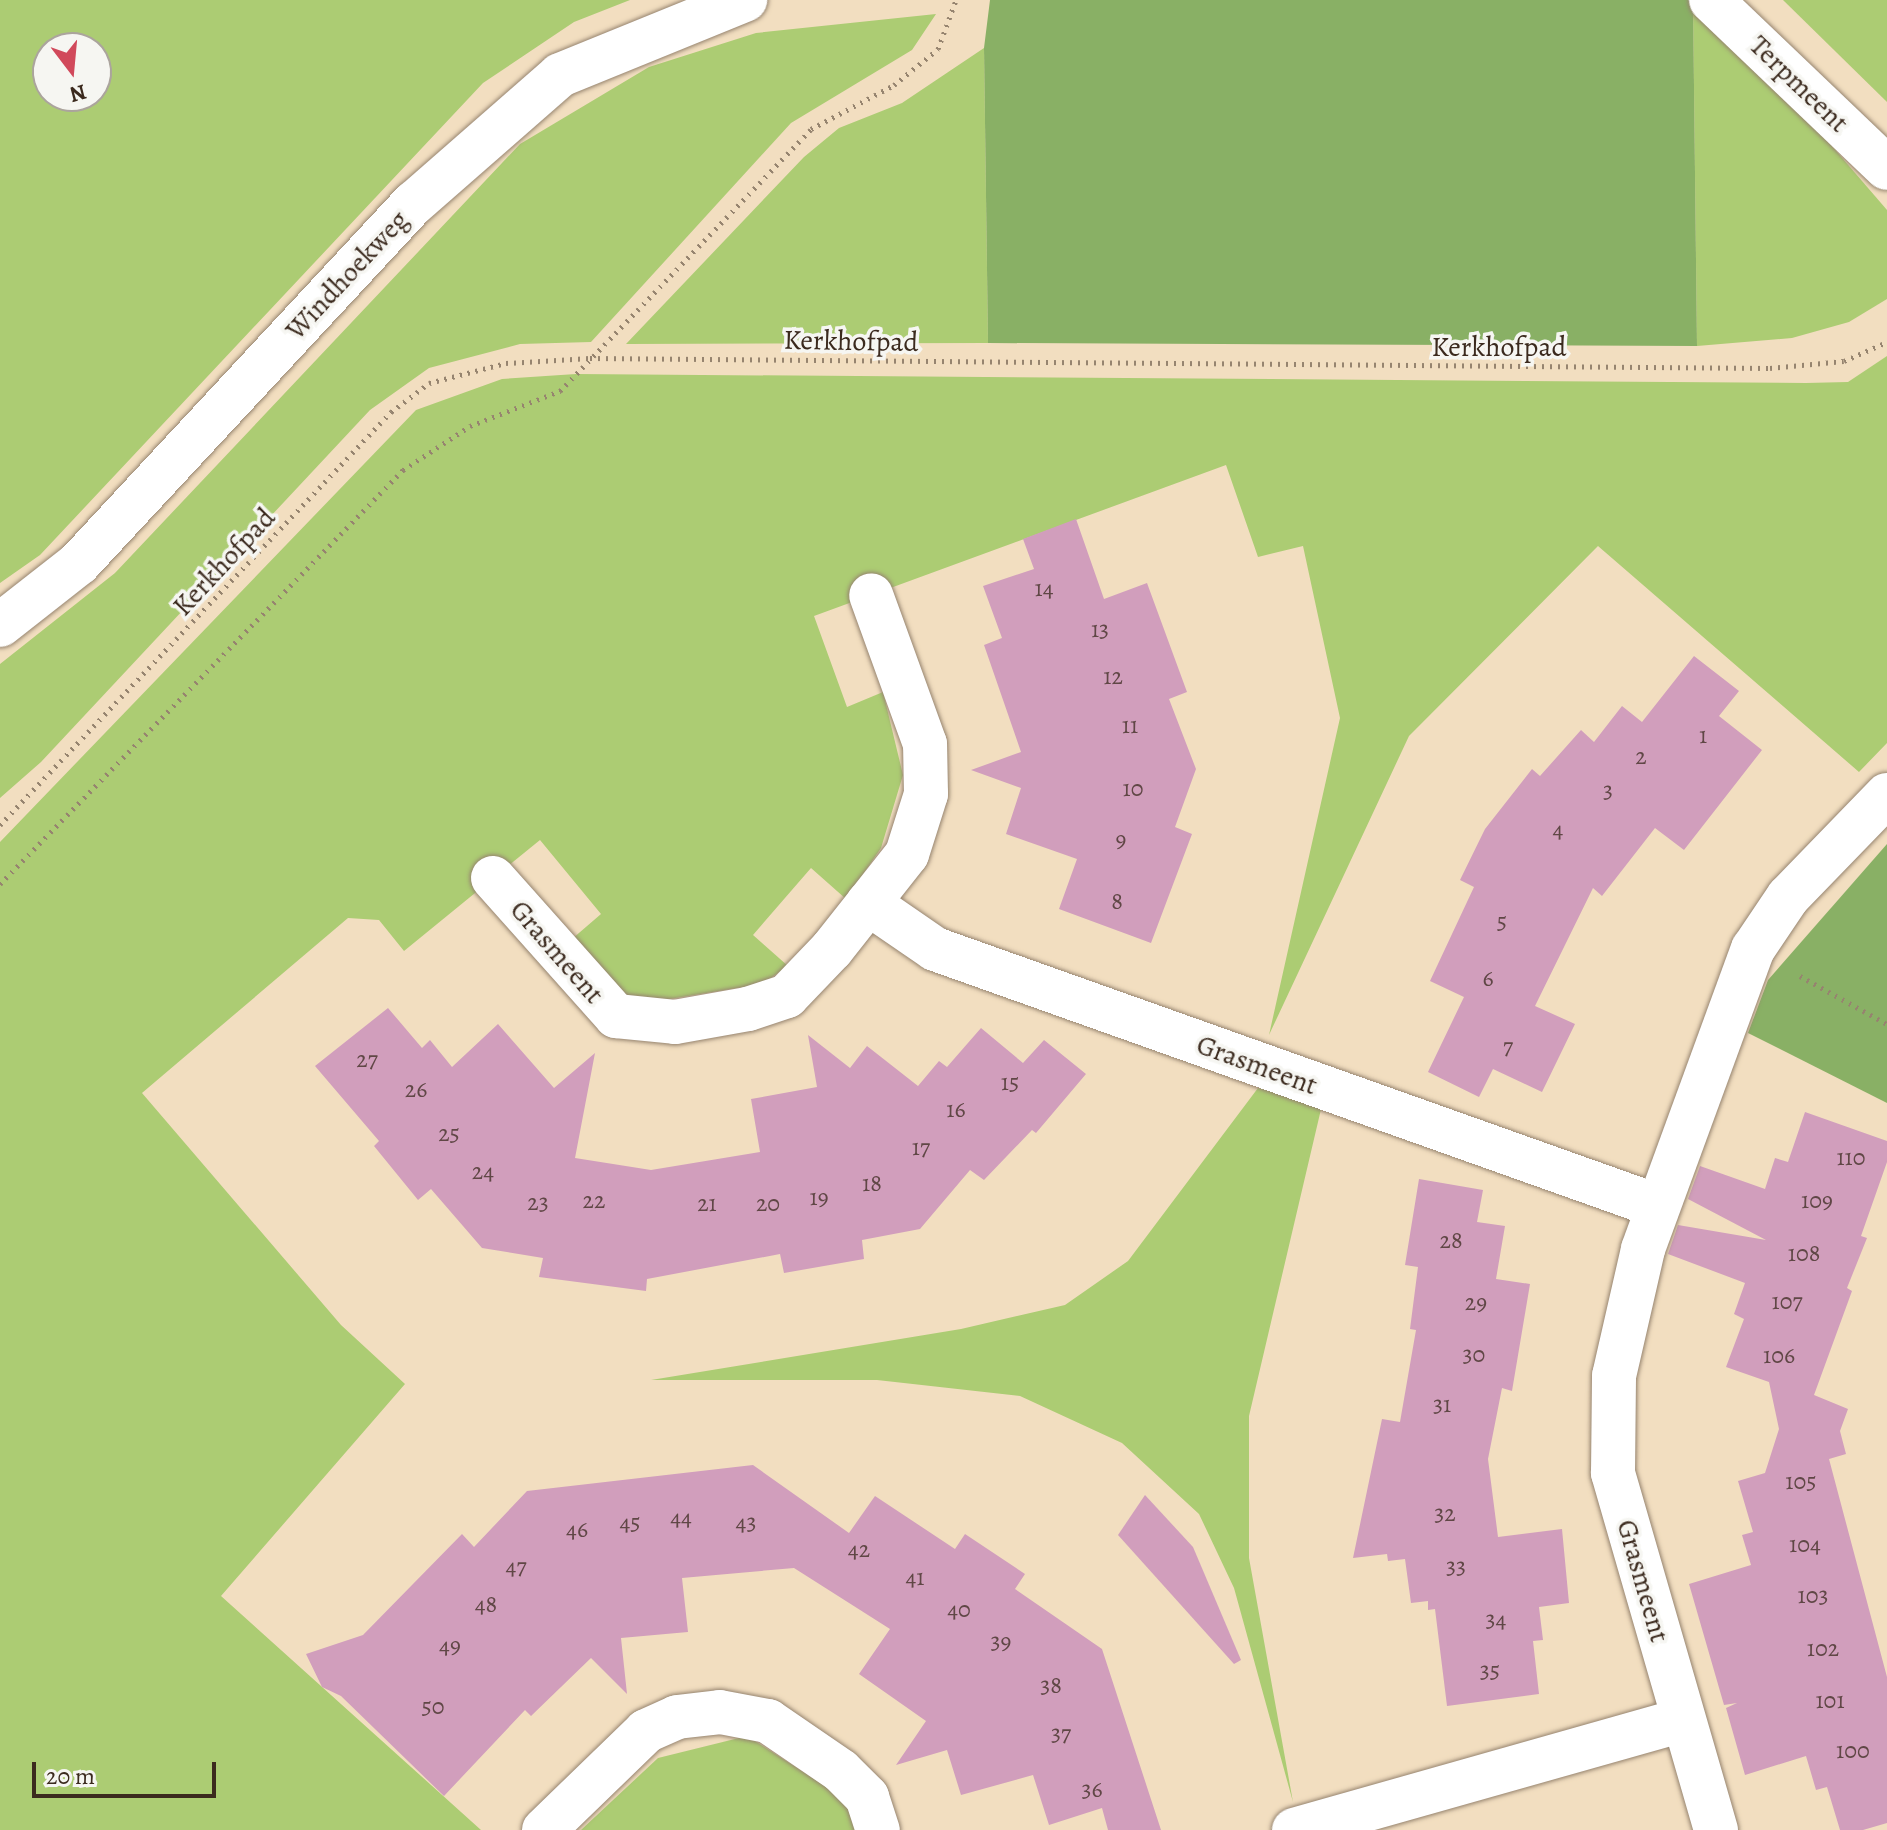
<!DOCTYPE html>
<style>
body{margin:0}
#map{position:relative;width:1887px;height:1830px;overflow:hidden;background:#f2dec0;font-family:Alegreya,serif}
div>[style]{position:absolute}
.green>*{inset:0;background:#accc73}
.forest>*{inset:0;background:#89b065}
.building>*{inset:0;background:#d19ebc}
.path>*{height:5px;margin-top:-2.5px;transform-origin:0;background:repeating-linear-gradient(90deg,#96846f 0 2px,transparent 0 8px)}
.roads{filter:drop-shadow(0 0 2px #96846f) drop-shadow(0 0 2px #96846f)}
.minor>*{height:44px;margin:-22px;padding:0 22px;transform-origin:22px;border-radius:22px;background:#fff}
span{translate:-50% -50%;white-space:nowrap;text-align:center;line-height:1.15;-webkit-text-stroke:7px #f6f6f2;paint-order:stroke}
.number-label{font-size:24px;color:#604746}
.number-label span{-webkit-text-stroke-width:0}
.street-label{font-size:28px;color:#3b2a1e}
.north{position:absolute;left:32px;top:32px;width:80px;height:80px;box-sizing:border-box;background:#f6f6f2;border:2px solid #aba49d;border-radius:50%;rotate:164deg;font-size:22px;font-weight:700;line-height:32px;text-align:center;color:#3b2a1e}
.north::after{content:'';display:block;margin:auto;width:28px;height:36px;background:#d1495b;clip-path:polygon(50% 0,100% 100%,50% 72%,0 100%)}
.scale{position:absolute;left:32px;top:1762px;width:184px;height:36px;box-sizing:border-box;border:4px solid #3b2a1e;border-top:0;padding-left:10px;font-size:24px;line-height:28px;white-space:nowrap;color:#3b2a1e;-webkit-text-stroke:6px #f6f6f2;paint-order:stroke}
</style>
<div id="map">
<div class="green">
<div style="clip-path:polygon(evenodd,0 0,630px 0,574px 22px,483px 83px,40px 555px,0 583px,0 0,48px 48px,96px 48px,96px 96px,48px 96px,48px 48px)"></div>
<div style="clip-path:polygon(1693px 0,1706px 0,1887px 210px,1887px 299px,1849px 322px,1792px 338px,1697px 346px)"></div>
<div style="clip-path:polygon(1784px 0,1887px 0,1887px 102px,1783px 0)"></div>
<div style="clip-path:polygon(936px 14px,912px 50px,791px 123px,591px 342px,520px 344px,429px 368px,370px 410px,41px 762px,0 798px,0 664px,115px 573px,520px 144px,649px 67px,756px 33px)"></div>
<div style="clip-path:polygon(984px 48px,988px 343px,626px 344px,804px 157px,839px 128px,902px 103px)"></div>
<div style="clip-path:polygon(1887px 356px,1887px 743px,1859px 772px,1598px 546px,1409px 736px,1269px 1035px,1340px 718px,1303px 546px,1258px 557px,1226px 465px,814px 616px,847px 707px,883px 692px,903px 775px,881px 848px,846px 899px,811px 868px,753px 935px,788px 966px,762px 984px,657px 1001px,629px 999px,572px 939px,601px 914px,540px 840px,404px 951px,379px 920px,348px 918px,142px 1093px,341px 1325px,405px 1384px,221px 1596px,481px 1830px,0 1830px,0 842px,416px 410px,502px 379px,576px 374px,1806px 383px,1848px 382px)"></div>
<div style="clip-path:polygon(1258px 1088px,1322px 1105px,1249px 1416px,1249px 1558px,1293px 1802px,1234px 1588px,1199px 1514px,1122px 1443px,1020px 1396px,877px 1380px,651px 1380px,961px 1329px,1065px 1305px,1128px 1261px)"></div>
<div style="clip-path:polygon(747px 1736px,844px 1798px,856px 1830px,581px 1830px,658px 1758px)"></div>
</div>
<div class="forest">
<div style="clip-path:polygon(990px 0,1693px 0,1697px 346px,988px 343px,984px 48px)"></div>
<div style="clip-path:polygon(1887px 844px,1887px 1103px,1748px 1033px,1768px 980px)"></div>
</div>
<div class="building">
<div style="clip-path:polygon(1076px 519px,1104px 599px,1147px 583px,1187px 692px,1169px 699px,1196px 769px,1175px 827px,1192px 834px,1151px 943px,1059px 909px,1077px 859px,1006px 834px,1021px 788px,971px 770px,1021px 752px,984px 645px,1002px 638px,983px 586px,1034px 569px,1023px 539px)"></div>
<div style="clip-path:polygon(1694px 656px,1739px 691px,1719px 716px,1762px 750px,1684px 850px,1655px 828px,1602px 896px,1593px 888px,1535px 1006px,1575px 1024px,1542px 1092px,1493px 1069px,1479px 1097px,1428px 1072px,1464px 997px,1430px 981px,1474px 887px,1460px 880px,1485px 829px,1532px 769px,1540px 776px,1581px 730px,1594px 742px,1622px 706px,1642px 722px)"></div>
<div style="clip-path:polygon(388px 1008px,422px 1048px,430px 1040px,452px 1067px,498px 1024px,554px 1088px,595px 1053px,575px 1158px,651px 1170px,760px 1152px,751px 1099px,817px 1087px,808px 1035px,850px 1068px,867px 1046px,918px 1086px,939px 1061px,947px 1067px,981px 1028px,1023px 1063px,1044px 1040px,1086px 1074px,1036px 1133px,1032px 1130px,984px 1180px,970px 1170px,920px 1229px,862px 1240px,864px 1259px,784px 1273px,780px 1254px,647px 1279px,646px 1291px,539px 1277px,543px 1258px,482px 1248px,431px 1189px,418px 1200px,374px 1146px,379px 1141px,315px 1066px)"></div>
<div style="clip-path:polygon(1805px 1112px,1887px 1141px,1887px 1162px,1861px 1236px,1867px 1238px,1847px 1288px,1852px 1291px,1814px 1395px,1848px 1409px,1840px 1431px,1846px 1454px,1829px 1459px,1887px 1677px,1887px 1823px,1863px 1830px,1840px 1830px,1827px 1787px,1816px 1790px,1806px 1756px,1745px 1775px,1726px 1708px,1737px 1703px,1724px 1705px,1689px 1584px,1751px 1565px,1742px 1535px,1753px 1532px,1738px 1481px,1765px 1473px,1779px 1429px,1769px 1382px,1726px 1367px,1744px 1319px,1734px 1314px,1745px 1283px,1668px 1254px,1678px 1225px,1766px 1240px,1688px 1199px,1700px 1166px,1765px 1189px,1775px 1158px,1788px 1162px)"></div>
<div style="clip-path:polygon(1419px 1179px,1483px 1190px,1477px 1222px,1505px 1226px,1496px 1279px,1530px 1284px,1512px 1391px,1502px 1388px,1488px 1459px,1498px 1537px,1562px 1529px,1569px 1603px,1539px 1607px,1543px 1640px,1533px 1641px,1539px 1694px,1447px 1706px,1435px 1609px,1428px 1610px,1428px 1601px,1411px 1603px,1405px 1559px,1388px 1561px,1387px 1554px,1353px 1558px,1382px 1419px,1400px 1422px,1416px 1330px,1410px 1329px,1418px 1267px,1405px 1265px)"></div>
<div style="clip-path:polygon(753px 1465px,849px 1533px,875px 1496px,955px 1549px,965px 1534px,1025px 1574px,1015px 1589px,1102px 1649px,1161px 1830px,1108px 1830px,1102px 1808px,1049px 1825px,1033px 1775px,961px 1795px,947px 1750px,896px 1765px,926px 1721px,859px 1674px,890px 1629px,794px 1568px,682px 1578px,688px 1632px,621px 1638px,627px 1694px,591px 1658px,531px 1716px,525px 1710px,444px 1796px,341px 1696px,322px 1687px,306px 1654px,363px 1635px,462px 1534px,474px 1547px,527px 1491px)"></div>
<div style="clip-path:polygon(1145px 1495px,1193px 1547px,1241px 1660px,1234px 1664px,1118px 1535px)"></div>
</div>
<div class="path">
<div style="left:0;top:825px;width:569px;rotate:-46.57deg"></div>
<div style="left:391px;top:412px;width:48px;rotate:-37.3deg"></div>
<div style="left:429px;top:383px;width:80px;rotate:-14.6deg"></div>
<div style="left:506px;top:363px;width:84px;rotate:-3.4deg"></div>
<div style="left:590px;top:358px;width:1180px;rotate:0.49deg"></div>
<div style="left:1770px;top:368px;width:74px;rotate:-5.4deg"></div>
<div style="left:1844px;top:361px;width:47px;rotate:-23.8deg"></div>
<div style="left:0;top:884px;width:578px;rotate:-45.77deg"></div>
<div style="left:403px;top:470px;width:80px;rotate:-33.3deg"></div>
<div style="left:470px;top:426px;width:97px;rotate:-21.3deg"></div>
<div style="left:560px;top:391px;width:363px;rotate:-46.2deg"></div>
<div style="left:811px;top:129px;width:94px;rotate:-27.9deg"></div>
<div style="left:894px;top:85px;width:57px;rotate:-39.3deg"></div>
<div style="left:938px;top:49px;width:52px;rotate:-69.8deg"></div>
<div style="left:1800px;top:976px;width:99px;rotate:28.9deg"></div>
</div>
<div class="roads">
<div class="minor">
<div style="left:1711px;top:0;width:243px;rotate:43.7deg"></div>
<div style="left:0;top:625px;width:100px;rotate:-38.1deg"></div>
<div style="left:79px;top:563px;width:492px;rotate:-47.1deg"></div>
<div style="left:414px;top:203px;width:194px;rotate:-41.2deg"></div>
<div style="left:560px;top:75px;width:200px;rotate:-22.1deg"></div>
<div style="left:493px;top:878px;width:185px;rotate:48.3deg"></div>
<div style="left:616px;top:1016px;width:59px;rotate:5.8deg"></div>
<div style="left:675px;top:1022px;width:74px;rotate:-10.1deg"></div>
<div style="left:748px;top:1009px;width:41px;rotate:-18.4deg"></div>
<div style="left:787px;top:996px;width:65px;rotate:-46.2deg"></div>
<div style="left:832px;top:949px;width:121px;rotate:-51.7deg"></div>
<div style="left:907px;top:854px;width:63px;rotate:-72.4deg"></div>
<div style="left:926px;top:794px;width:50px;rotate:-91.1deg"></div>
<div style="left:925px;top:744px;width:158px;rotate:-109.9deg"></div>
<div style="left:868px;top:903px;width:81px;rotate:34.5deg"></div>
<div style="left:935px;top:949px;width:766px;rotate:19.59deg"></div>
<div style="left:544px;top:1830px;width:142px;rotate:-44.1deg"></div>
<div style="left:646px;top:1731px;width:34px;rotate:-24deg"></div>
<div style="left:677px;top:1717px;width:43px;rotate:-6.6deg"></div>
<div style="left:720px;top:1712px;width:49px;rotate:10.6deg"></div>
<div style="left:768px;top:1721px;width:88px;rotate:34.4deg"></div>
<div style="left:841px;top:1771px;width:37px;rotate:45deg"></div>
<div style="left:867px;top:1797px;width:35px;rotate:72deg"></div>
<div style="left:1294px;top:1830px;width:404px;rotate:-15.8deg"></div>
<div style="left:1716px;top:1830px;width:372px;rotate:-106.1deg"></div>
<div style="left:1613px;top:1473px;width:97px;rotate:-89.4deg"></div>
<div style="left:1614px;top:1376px;width:130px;rotate:-77.1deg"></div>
<div style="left:1643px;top:1249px;width:320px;rotate:-69.9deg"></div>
<div style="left:1753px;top:949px;width:63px;rotate:-56.1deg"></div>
<div style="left:1788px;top:897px;width:142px;rotate:-45.9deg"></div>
</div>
</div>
<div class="number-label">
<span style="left:1044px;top:589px">14</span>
<span style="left:1100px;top:630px">13</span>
<span style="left:1113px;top:677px">12</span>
<span style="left:1130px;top:726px">11</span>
<span style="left:1703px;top:736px">1</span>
<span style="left:1641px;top:757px">2</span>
<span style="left:1133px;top:789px">10</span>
<span style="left:1608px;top:791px">3</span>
<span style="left:1558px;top:830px">4</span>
<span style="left:1121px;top:840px">9</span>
<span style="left:1117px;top:902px">8</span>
<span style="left:1502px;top:922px">5</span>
<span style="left:1488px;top:979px">6</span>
<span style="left:1508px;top:1047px">7</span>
<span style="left:367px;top:1060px">27</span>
<span style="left:1010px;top:1083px">15</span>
<span style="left:416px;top:1090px">26</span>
<span style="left:956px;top:1110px">16</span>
<span style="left:449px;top:1134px">25</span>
<span style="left:921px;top:1148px">17</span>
<span style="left:1851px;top:1158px">110</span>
<span style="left:483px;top:1172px">24</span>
<span style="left:872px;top:1184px">18</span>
<span style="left:819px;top:1198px">19</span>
<span style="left:594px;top:1201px">22</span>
<span style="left:1817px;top:1201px">109</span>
<span style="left:538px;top:1203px">23</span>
<span style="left:707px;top:1204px">21</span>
<span style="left:768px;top:1204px">20</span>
<span style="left:1451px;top:1241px">28</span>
<span style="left:1804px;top:1254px">108</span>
<span style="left:1787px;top:1302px">107</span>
<span style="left:1476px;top:1303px">29</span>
<span style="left:1474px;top:1355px">30</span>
<span style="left:1779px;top:1356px">106</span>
<span style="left:1442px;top:1405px">31</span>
<span style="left:1801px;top:1482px">105</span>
<span style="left:1445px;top:1514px">32</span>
<span style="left:681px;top:1518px">44</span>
<span style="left:630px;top:1523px">45</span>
<span style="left:746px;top:1523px">43</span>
<span style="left:577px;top:1530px">46</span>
<span style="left:1805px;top:1545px">104</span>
<span style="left:859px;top:1550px">42</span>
<span style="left:516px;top:1567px">47</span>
<span style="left:1456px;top:1567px">33</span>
<span style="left:915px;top:1578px">41</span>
<span style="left:1813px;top:1596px">103</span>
<span style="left:486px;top:1605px">48</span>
<span style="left:959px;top:1610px">40</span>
<span style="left:1496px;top:1620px">34</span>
<span style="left:1001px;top:1642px">39</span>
<span style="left:450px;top:1646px">49</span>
<span style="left:1823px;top:1649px">102</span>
<span style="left:1490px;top:1671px">35</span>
<span style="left:1051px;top:1686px">38</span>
<span style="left:1830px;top:1701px">101</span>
<span style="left:433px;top:1707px">50</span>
<span style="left:1061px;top:1734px">37</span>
<span style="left:1853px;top:1751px">100</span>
<span style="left:1092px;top:1790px">36</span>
</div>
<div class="street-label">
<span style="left:1799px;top:84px;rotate:44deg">Terpmeent</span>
<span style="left:347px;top:275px;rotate:-47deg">Windhoekweg</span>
<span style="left:851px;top:341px;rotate:1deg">Kerkhofpad</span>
<span style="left:1499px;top:347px">Kerkhofpad</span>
<span style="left:224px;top:562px;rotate:-47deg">Kerkhofpad</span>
<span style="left:557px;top:952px;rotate:49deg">Grasmeent</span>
<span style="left:1257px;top:1065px;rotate:20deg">Grasmeent</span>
<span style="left:1643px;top:1581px;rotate:74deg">Grasmeent</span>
</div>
<div class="north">N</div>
<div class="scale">20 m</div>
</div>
